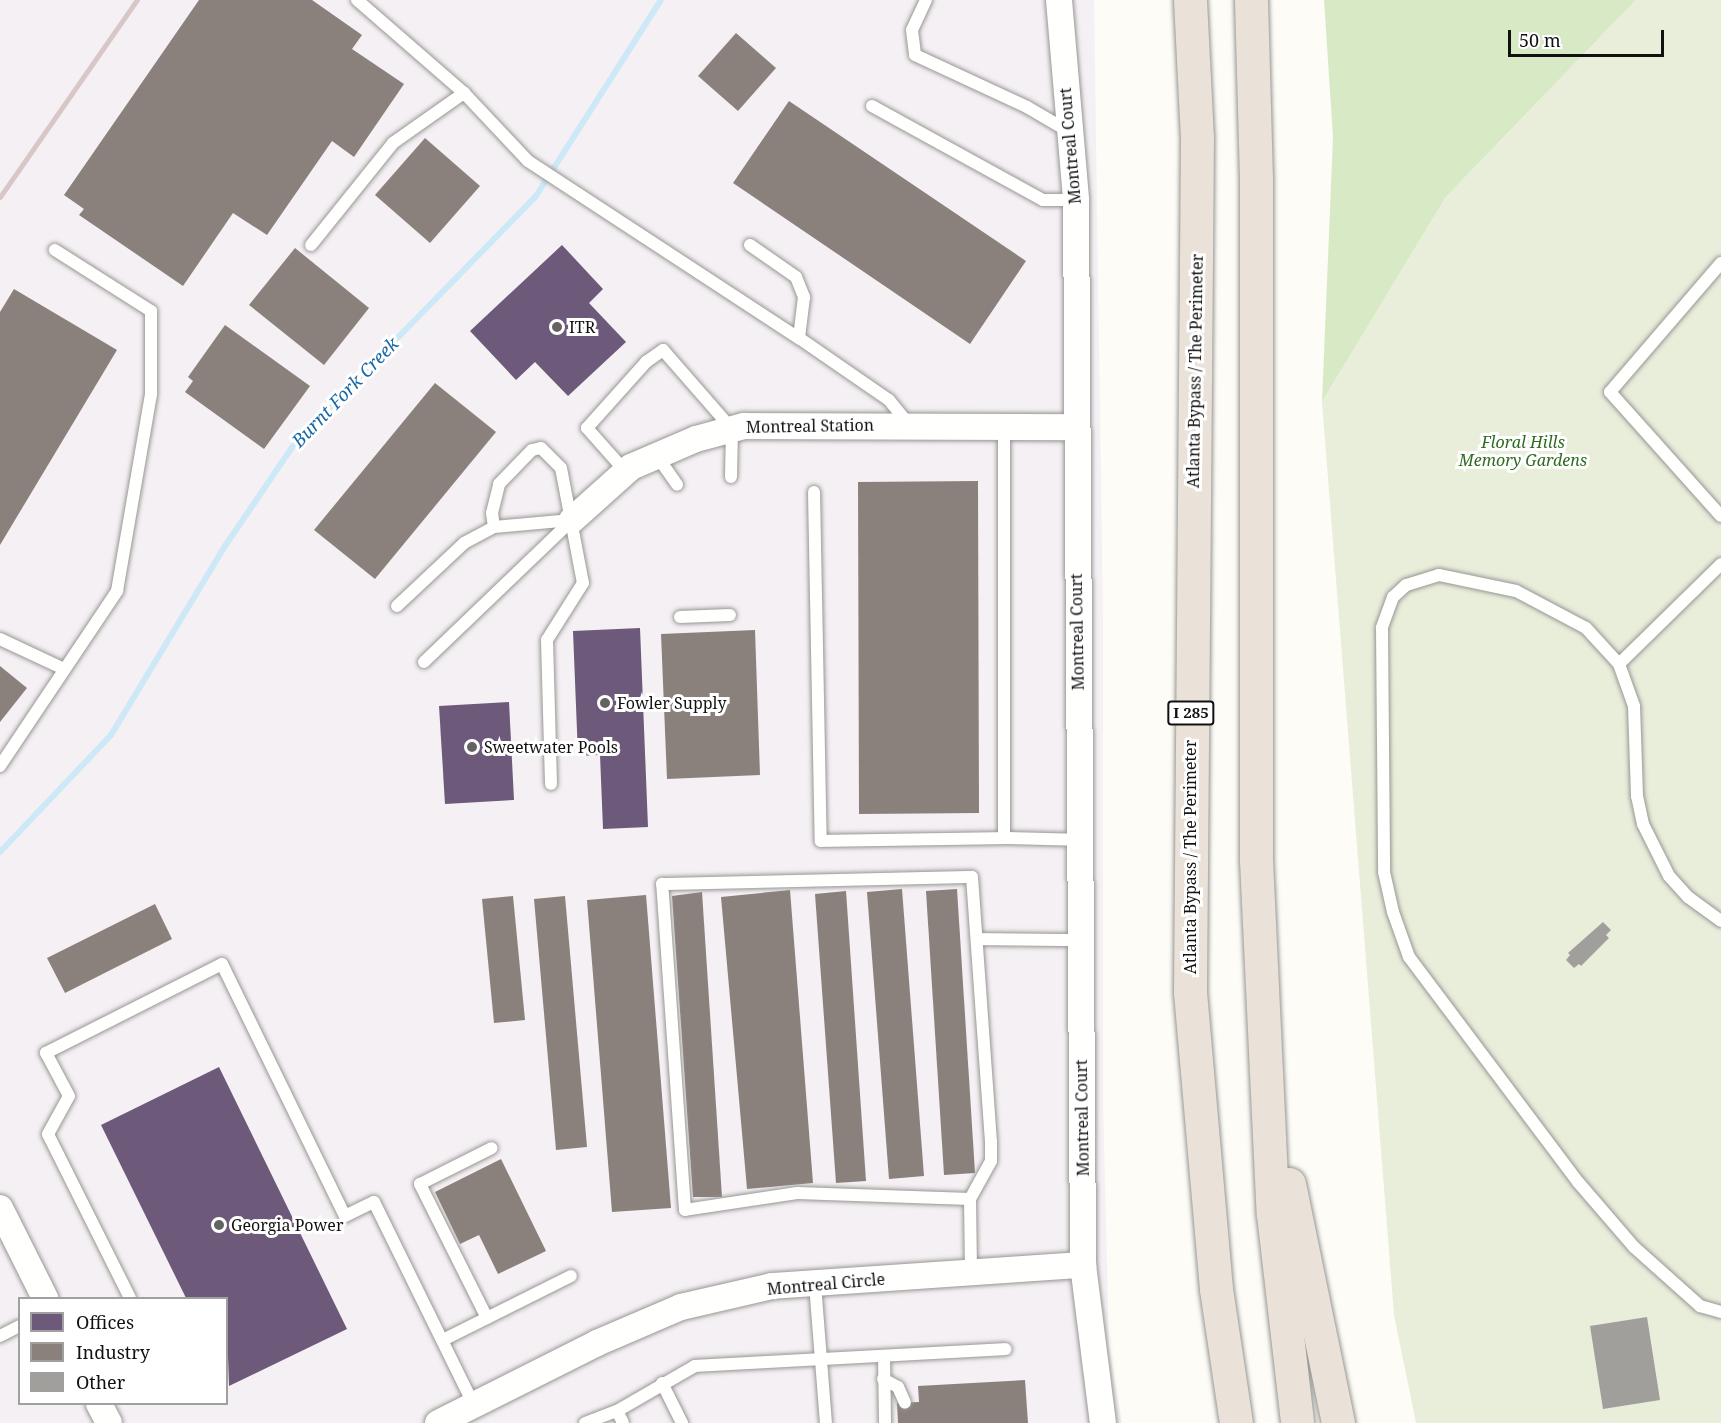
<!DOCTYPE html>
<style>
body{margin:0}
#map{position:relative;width:1721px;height:1423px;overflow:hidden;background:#fdfcf7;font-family:"Noto Serif",serif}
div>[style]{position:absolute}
.industrial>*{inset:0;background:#f5f0f3}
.forest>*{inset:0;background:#d8eac5}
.cemetery>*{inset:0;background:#e9eedb}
.offices>*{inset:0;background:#6d597a}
.industry>*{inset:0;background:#8a817c}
.stream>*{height:6px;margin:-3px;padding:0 3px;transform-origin:3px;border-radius:3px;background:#cde8f7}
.building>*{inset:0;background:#a19f9c}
.roads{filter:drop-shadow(0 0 2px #979795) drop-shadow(0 0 2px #979795)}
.lane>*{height:12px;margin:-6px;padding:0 6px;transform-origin:6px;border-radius:6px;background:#fffffe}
.street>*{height:26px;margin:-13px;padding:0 13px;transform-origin:13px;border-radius:13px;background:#fffffe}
.highway>*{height:33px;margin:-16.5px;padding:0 16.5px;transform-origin:16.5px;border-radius:16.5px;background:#eae1d8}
.rail>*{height:4.5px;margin:-2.25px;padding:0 2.25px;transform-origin:2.25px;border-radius:2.25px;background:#d9c6c7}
.dots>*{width:16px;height:16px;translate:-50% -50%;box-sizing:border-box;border:3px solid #fff;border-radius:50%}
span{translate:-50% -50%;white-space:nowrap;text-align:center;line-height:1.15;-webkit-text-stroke:6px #fff;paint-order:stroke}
.shield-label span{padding:2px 4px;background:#fff;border:2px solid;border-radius:4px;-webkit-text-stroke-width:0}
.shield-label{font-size:15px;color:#111;font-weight:700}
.street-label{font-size:16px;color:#111}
.poi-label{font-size:16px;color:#111}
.left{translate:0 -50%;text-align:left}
.park-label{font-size:16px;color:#2f6b1f;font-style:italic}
.water-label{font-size:18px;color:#1768a6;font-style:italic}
.legend{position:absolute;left:18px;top:1297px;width:210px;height:108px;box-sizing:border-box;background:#fff;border:2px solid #a0a0a0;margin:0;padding:8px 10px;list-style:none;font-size:18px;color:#111}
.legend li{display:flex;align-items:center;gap:12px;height:30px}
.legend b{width:30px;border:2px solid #a0a0a0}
.scale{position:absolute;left:1508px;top:30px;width:156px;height:27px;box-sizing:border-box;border:3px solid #111;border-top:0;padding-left:8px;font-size:18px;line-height:21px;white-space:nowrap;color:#111;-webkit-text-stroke:4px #fff;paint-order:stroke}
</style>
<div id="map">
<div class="industrial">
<div style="clip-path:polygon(evenodd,0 0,1094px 0,1103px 617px,1103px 1102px,1109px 1348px,1122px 1423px,0 1423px,0 0,20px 1298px,226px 1298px,226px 1404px,20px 1404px,20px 1298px)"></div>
</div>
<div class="forest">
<div style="clip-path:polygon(1324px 0,1636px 0,1446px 197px,1322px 402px,1333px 137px)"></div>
</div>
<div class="cemetery">
<div style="clip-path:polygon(1636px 0,1721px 0,1721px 1423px,1416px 1423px,1394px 1315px,1322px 402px,1446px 197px)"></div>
</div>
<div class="offices">
<div style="clip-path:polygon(562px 245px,603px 289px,589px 303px,626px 342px,568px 396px,535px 362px,516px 380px,470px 331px)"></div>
<div style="clip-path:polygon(640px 628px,648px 827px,603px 829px,600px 755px,578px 756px,573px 631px)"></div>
<div style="clip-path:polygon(509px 702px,514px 800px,445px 804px,439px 706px)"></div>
<div style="clip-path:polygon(219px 1067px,347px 1329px,229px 1386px,226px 1298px,186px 1298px,101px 1125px)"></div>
</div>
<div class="industry">
<div style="clip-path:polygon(199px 0,312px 0,362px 35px,352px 49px,404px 84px,354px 157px,332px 141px,267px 235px,233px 213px,183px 286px,79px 215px,84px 209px,64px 195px)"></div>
<div style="clip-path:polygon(736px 33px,776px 68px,738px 111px,698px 76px)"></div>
<div style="clip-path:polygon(789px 101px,1026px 261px,970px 344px,733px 183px)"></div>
<div style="clip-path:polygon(425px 138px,480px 186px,430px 243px,375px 195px)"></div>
<div style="clip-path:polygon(295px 248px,369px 308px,324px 365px,249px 305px)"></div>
<div style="clip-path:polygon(14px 289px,117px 350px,0 545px,0 312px)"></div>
<div style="clip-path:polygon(225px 325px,310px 386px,264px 449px,185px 392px,193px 381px,188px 377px)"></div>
<div style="clip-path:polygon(435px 383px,496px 432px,375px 579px,314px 530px)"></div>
<div style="clip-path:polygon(978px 481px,979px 813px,859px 814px,858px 482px)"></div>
<div style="clip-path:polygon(755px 630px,760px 775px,667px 779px,661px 634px)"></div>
<div style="clip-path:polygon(0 666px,27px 688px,0 722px)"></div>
<div style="clip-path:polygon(902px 889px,924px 1176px,889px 1179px,867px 892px)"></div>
<div style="clip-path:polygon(957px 889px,975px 1173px,944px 1175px,926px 891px)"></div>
<div style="clip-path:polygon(790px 890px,813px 1183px,747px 1189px,721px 897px)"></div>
<div style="clip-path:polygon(846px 891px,866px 1181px,836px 1183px,815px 894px)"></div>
<div style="clip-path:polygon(702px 892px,722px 1197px,693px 1197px,672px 896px)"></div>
<div style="clip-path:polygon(646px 895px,671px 1208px,612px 1212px,587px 900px)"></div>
<div style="clip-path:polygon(513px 896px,525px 1020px,494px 1023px,482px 899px)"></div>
<div style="clip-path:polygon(565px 896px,587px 1147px,556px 1150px,534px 899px)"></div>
<div style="clip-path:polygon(155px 904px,172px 939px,65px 993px,47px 958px)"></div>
<div style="clip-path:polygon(501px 1159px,546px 1251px,498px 1274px,479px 1235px,460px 1244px,435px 1192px)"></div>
<div style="clip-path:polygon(1025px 1380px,1028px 1423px,898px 1423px,897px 1403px,919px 1402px,918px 1386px)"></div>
</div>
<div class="stream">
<div style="left:0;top:852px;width:161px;rotate:-46.5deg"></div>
<div style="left:111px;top:735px;width:221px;rotate:-58.9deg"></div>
<div style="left:225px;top:546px;width:125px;rotate:-55.8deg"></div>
<div style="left:295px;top:443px;width:345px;rotate:-45.7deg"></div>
<div style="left:536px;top:196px;width:232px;rotate:-57.5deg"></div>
</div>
<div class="building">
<div style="clip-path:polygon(1603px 922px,1611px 930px,1606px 935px,1609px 938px,1581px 966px,1579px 964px,1574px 968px,1566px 960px,1570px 955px,1568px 953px)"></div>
<div style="clip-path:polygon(1647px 1317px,1660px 1400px,1603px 1409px,1590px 1326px)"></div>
</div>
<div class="roads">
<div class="lane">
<div style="left:357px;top:0;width:142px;rotate:41deg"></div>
<div style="left:464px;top:93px;width:93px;rotate:46.7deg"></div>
<div style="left:528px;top:161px;width:324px;rotate:33.2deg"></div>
<div style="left:926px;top:0;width:33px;rotate:115deg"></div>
<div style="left:912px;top:30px;width:25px;rotate:83deg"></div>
<div style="left:915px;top:55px;width:123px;rotate:24.9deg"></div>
<div style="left:1027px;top:107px;width:48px;rotate:30.3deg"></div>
<div style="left:872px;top:106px;width:195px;rotate:28.8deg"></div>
<div style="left:1043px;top:200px;width:33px"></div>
<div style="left:311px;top:245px;width:131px;rotate:-51.2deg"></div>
<div style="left:393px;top:143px;width:87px;rotate:-35.2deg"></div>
<div style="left:750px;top:245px;width:56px;rotate:34.8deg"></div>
<div style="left:796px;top:277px;width:22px;rotate:68deg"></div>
<div style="left:804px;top:297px;width:41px;rotate:97deg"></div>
<div style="left:799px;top:338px;width:109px;rotate:34.6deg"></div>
<div style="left:889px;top:400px;width:32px;rotate:51deg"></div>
<div style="left:1721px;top:263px;width:170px;rotate:130.7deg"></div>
<div style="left:1610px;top:392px;width:166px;rotate:48.2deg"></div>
<div style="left:1004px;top:426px;width:412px;rotate:90deg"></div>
<div style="left:1004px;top:838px;width:75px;rotate:1.5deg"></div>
<div style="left:657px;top:456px;width:35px;rotate:55deg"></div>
<div style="left:626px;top:472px;width:59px;rotate:-131.6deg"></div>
<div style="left:587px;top:428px;width:89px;rotate:-48.2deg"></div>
<div style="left:646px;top:362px;width:21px;rotate:-35deg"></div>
<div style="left:663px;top:350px;width:105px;rotate:48.9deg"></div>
<div style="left:732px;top:429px;width:48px;rotate:91.2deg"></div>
<div style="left:814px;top:492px;width:349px;rotate:88.9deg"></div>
<div style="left:821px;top:841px;width:183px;rotate:-0.9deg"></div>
<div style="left:494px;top:527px;width:14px;rotate:-98deg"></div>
<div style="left:492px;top:513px;width:30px;rotate:-76deg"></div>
<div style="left:499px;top:484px;width:47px;rotate:-45.9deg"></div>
<div style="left:532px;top:450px;width:9px;rotate:-13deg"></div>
<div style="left:541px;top:448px;width:28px;rotate:45deg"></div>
<div style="left:561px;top:468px;width:117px;rotate:79.2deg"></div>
<div style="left:583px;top:583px;width:67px;rotate:122.3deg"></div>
<div style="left:547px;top:640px;width:144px;rotate:88.4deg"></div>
<div style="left:397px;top:606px;width:92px;rotate:-43.2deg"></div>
<div style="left:464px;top:543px;width:34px;rotate:-28deg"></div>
<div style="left:494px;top:527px;width:78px;rotate:-5.1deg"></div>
<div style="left:680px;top:617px;width:50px;rotate:-2.3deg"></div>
<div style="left:0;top:639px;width:71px;rotate:25.1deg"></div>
<div style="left:424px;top:662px;width:205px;rotate:-43.8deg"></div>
<div style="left:1619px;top:664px;width:143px;rotate:-44.4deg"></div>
<div style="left:0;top:766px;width:211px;rotate:-56.2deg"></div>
<div style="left:117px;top:591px;width:200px;rotate:-80.2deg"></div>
<div style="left:151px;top:394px;width:83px;rotate:-90deg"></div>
<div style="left:151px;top:311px;width:114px;rotate:-147.6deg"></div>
<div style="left:1721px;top:921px;width:41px;rotate:-144deg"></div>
<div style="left:1688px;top:897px;width:28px;rotate:-132deg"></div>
<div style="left:1669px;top:876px;width:58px;rotate:-116.6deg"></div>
<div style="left:1643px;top:824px;width:29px;rotate:-102deg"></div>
<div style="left:1637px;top:796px;width:90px;rotate:-91.9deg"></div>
<div style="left:1634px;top:706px;width:45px;rotate:-109.7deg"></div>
<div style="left:1619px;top:664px;width:49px;rotate:-132.5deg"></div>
<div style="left:1586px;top:628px;width:79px;rotate:-152.1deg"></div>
<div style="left:1516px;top:591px;width:79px;rotate:-168.3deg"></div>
<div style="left:1439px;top:575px;width:34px;rotate:163deg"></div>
<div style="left:1406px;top:585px;width:18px;rotate:137deg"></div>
<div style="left:1393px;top:597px;width:33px;rotate:110deg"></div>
<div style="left:1382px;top:628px;width:244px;rotate:89.5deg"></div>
<div style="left:1384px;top:872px;width:41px;rotate:77.3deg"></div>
<div style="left:1393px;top:912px;width:48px;rotate:70.4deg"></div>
<div style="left:1409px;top:957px;width:281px;rotate:53.1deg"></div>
<div style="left:1578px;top:1182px;width:86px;rotate:49.3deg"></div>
<div style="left:1634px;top:1247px;width:89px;rotate:41.8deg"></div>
<div style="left:1700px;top:1306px;width:22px;rotate:16deg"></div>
<div style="left:977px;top:939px;width:103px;rotate:0.6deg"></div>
<div style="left:970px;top:1199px;width:173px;rotate:-178deg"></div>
<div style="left:797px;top:1193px;width:113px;rotate:171.4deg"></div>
<div style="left:685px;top:1210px;width:327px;rotate:-94deg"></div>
<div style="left:662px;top:884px;width:310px;rotate:-1.3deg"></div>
<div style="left:972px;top:877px;width:266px;rotate:85.9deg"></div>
<div style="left:991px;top:1142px;width:19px;rotate:90deg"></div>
<div style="left:991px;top:1161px;width:43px;rotate:118.9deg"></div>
<div style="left:970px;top:1199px;width:73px;rotate:89.2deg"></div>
<div style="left:815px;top:1284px;width:139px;rotate:85.5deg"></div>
<div style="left:130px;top:1298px;width:183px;rotate:-116.6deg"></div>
<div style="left:48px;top:1134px;width:43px;rotate:-61.1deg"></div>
<div style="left:69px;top:1096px;width:49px;rotate:-118.1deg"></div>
<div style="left:46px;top:1053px;width:197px;rotate:-26.8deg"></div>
<div style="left:222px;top:964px;width:280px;rotate:64deg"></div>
<div style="left:345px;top:1216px;width:32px;rotate:-26deg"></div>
<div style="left:374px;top:1202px;width:226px;rotate:63.8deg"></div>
<div style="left:487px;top:1318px;width:150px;rotate:-116.6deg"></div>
<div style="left:420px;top:1184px;width:80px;rotate:-26.6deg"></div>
<div style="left:0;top:1336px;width:22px;rotate:-27deg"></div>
<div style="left:443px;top:1340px;width:143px;rotate:-26.6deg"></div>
<div style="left:884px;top:1357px;width:66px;rotate:89.1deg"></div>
<div style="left:883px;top:1379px;width:17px;rotate:28deg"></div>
<div style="left:898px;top:1387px;width:17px;rotate:66deg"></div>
<div style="left:662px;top:1383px;width:45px;rotate:63.4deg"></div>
<div style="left:617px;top:1411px;width:90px;rotate:-30deg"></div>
<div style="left:695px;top:1366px;width:311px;rotate:-3.1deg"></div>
<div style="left:585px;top:1423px;width:34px;rotate:-21deg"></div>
<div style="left:617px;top:1411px;width:13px;rotate:63deg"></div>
</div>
<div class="street">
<div style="left:1059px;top:0;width:201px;rotate:85.1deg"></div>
<div style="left:1076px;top:200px;width:1065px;rotate:89.62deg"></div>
<div style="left:1083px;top:1265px;width:159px;rotate:82.8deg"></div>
<div style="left:572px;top:520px;width:79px;rotate:-41.9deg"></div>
<div style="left:631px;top:467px;width:71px;rotate:-23.3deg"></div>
<div style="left:696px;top:439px;width:50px;rotate:-15.2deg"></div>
<div style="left:744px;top:426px;width:331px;rotate:0.2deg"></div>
<div style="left:0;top:1208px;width:101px;rotate:63.4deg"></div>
<div style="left:99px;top:1404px;width:21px;rotate:62deg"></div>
<div style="left:438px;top:1423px;width:178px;rotate:-26.7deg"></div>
<div style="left:597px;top:1343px;width:91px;rotate:-23.2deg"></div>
<div style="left:681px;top:1307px;width:93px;rotate:-13deg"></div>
<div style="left:772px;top:1286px;width:312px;rotate:-3.9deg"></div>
</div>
<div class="highway">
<div style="left:1190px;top:0;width:137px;rotate:87.1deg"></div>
<div style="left:1197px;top:137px;width:855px;rotate:90.47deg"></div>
<div style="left:1190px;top:992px;width:298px;rotate:85deg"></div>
<div style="left:1216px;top:1289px;width:135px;rotate:81.5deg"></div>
<div style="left:1251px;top:0;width:181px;rotate:88.4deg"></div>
<div style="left:1256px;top:181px;width:679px;rotate:90deg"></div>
<div style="left:1256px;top:860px;width:354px;rotate:87.3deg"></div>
<div style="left:1273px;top:1214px;width:210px;rotate:83.4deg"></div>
<div style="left:1289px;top:1184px;width:244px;rotate:78.4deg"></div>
</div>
</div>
<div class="rail">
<div style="left:0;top:197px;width:240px;rotate:-55.2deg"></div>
</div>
<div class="dots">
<div style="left:557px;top:327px;background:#646362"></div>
<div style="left:605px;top:703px;background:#646362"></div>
<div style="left:472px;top:747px;background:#646362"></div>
<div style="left:219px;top:1225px;background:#646362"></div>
</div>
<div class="shield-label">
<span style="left:1191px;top:713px">I 285</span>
</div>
<div class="street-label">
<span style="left:1070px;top:146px;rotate:-95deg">Montreal Court</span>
<span style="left:1195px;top:371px;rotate:-89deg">Atlanta Bypass / The Perimeter</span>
<span style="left:810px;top:426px;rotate:-1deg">Montreal Station</span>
<span style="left:1077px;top:632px;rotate:-91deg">Montreal Court</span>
<span style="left:1190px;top:857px;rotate:-90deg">Atlanta Bypass / The Perimeter</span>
<span style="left:1082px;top:1118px;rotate:-91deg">Montreal Court</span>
<span style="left:826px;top:1284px;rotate:-5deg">Montreal Circle</span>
</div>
<div class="poi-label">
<span class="left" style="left:569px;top:327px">ITR</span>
<span class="left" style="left:617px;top:703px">Fowler Supply</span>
<span class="left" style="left:484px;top:747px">Sweetwater Pools</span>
<span class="left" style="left:231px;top:1225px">Georgia Power</span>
</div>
<div class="park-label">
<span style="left:1523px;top:451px">Floral Hills<br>Memory Gardens</span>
</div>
<div class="water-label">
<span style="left:345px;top:392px;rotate:-46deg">Burnt Fork Creek</span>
</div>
<ul class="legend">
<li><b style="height:16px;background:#6d597a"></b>Offices</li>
<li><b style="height:16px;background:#8a817c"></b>Industry</li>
<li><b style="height:16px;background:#a19f9c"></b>Other</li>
</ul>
<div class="scale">50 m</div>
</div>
